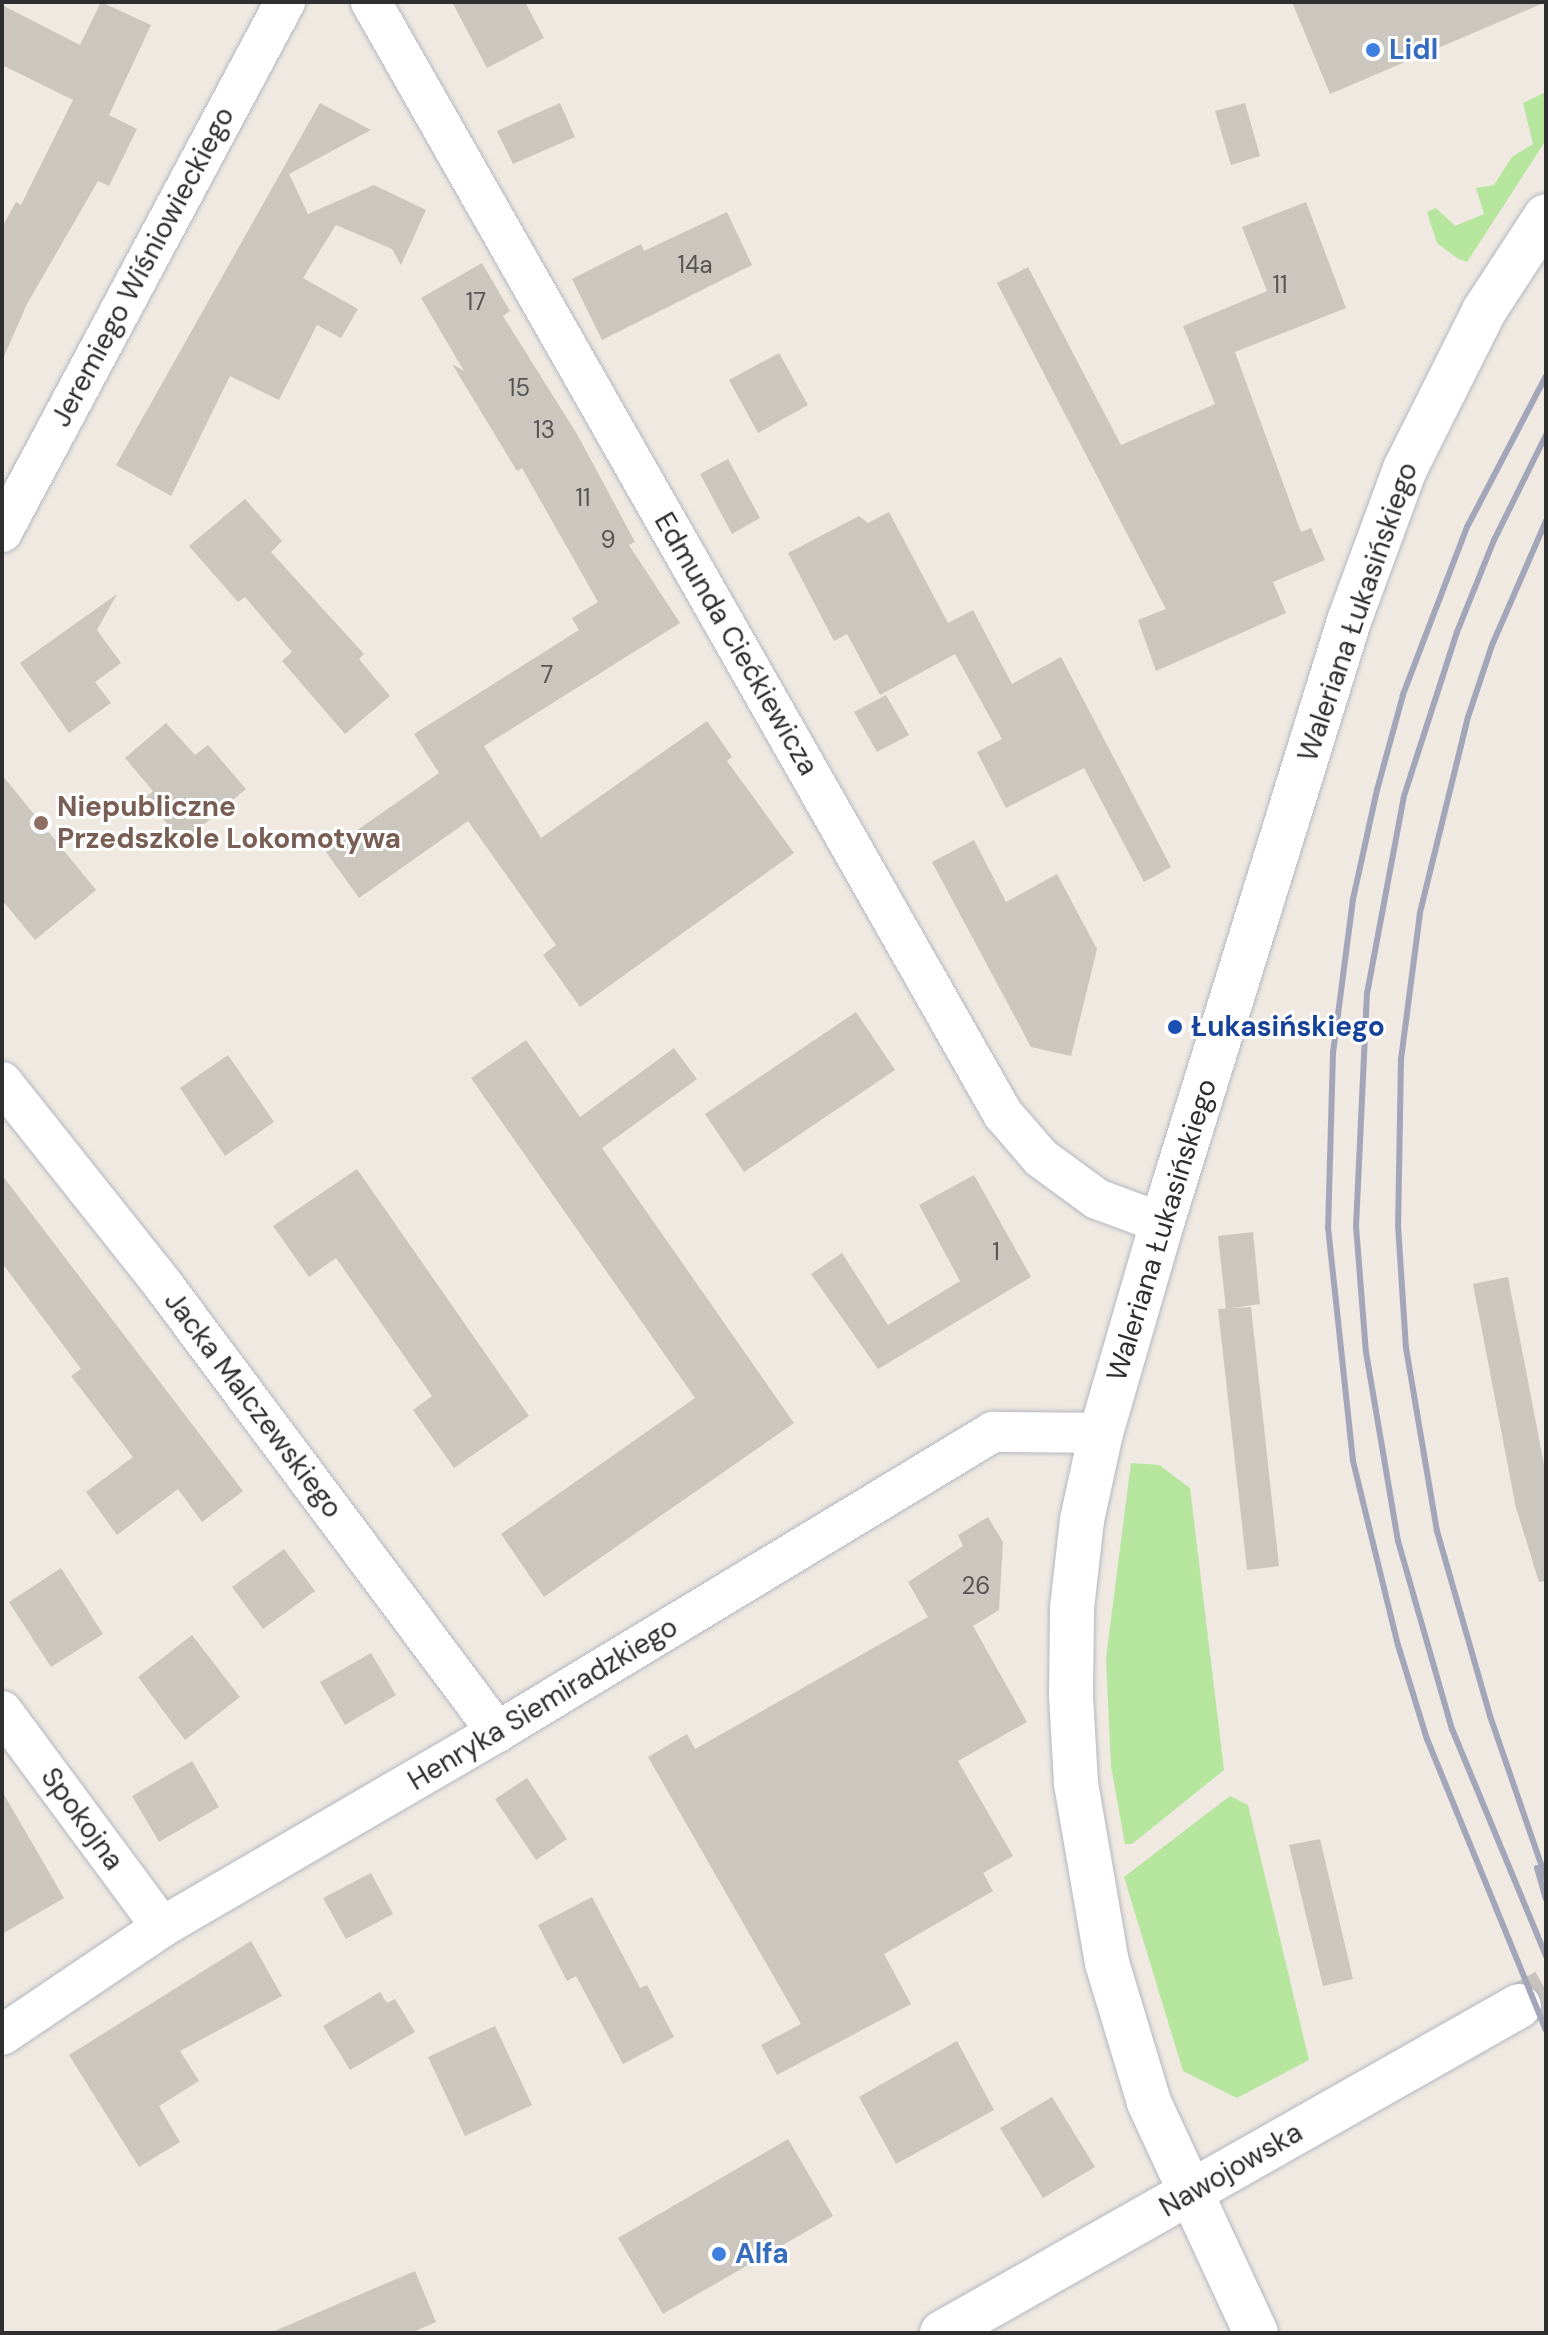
<!DOCTYPE html>
<meta charset="utf-8">
<style>
body{margin:0}
#map{position:relative;width:1548px;height:2335px;overflow:hidden;background:#efe9e1;font-family:"DM Sans",sans-serif}
div>[style]{position:absolute}
.green>*{inset:0;background:#b6e59e}
.building>*{inset:0;background:#cbc7bf}
.secondary-tunnel>*{height:44px;margin-top:-22px;transform-origin:0;background:repeating-linear-gradient(90deg,#c8c4bd 0 44px,transparent 0 66px)}
.roads{filter:drop-shadow(0 0 2px #b4b7c1) drop-shadow(0 0 2px #b4b7c1)}
.street>*{height:40px;margin:-20px;padding:0 20px;transform-origin:20px;border-radius:20px;background:#fff}
.secondary>*{height:44px;margin:-22px;padding:0 22px;transform-origin:22px;border-radius:22px;background:#fff}
.rail>*{height:6px;margin:-3px;padding:0 3px;transform-origin:3px;border-radius:3px;background:#a3a6b8}
.dots>*{width:22px;height:22px;translate:-50% -50%;box-sizing:border-box;border:4px solid #fff;border-radius:50%}
span{translate:-50% -50%;white-space:nowrap;text-align:center;line-height:1.15;-webkit-text-stroke:6px #fff;paint-order:stroke}
.number-label{font-size:24px;color:#555452}
.number-label span{-webkit-text-stroke-width:0}
.shop-label{font-size:28px;color:#366cbe;font-weight:700}
.left{translate:0 -50%;text-align:left}
.street-label{font-size:28px;color:#2e2e2e}
.education-label{font-size:28px;color:#785e54;font-weight:700}
.transit-label{font-size:28px;color:#164399;font-weight:700}
.frame{position:absolute;inset:0;border:4px solid #2e2e2e;pointer-events:none}
</style>
<div id="map">
<div class="green">
<div style="clip-path:polygon(1546px 92px,1546px 140px,1467px 262px,1457px 258px,1437px 243px,1427px 212px,1436px 208px,1455px 226px,1484px 214px,1476px 188px,1494px 185px,1512px 157px,1533px 144px,1523px 103px)"></div>
<div style="clip-path:polygon(1131px 1463px,1159px 1465px,1190px 1488px,1224px 1770px,1132px 1844px,1125px 1844px,1111px 1766px,1106px 1658px)"></div>
<div style="clip-path:polygon(1230px 1796px,1248px 1805px,1309px 2060px,1237px 2098px,1183px 2071px,1124px 1877px)"></div>
</div>
<div class="building">
<div style="clip-path:polygon(101px 2px,151px 25px,109px 115px,137px 129px,109px 186px,98px 181px,27px 304px,2px 361px,2px 227px,16px 202px,21px 205px,73px 100px,2px 65px,2px 5px,80px 45px)"></div>
<div style="clip-path:polygon(452px 2px,525px 2px,544px 38px,487px 68px)"></div>
<div style="clip-path:polygon(1292px 2px,1546px 2px,1330px 94px)"></div>
<div style="clip-path:polygon(320px 103px,371px 130px,289px 174px,308px 214px,374px 185px,426px 210px,401px 265px,392px 249px,336px 225px,303px 278px,358px 309px,341px 338px,317px 325px,279px 400px,230px 376px,171px 496px,116px 465px)"></div>
<div style="clip-path:polygon(560px 103px,575px 137px,513px 164px,497px 131px)"></div>
<div style="clip-path:polygon(1245px 103px,1260px 156px,1231px 165px,1215px 111px)"></div>
<div style="clip-path:polygon(1306px 202px,1346px 308px,1235px 352px,1301px 532px,1311px 528px,1325px 560px,1273px 582px,1286px 613px,1156px 671px,1138px 620px,1166px 609px,997px 283px,1028px 267px,1121px 445px,1215px 404px,1183px 326px,1267px 291px,1242px 227px)"></div>
<div style="clip-path:polygon(727px 212px,752px 265px,602px 340px,572px 279px,641px 244px,644px 251px)"></div>
<div style="clip-path:polygon(482px 263px,510px 311px,503px 316px,577px 434px,635px 542px,629px 545px,680px 623px,484px 746px,541px 838px,707px 721px,732px 757px,727px 761px,794px 853px,580px 1007px,543px 955px,556px 945px,468px 821px,359px 898px,326px 852px,439px 773px,414px 734px,579px 630px,572px 618px,598px 602px,522px 468px,517px 471px,452px 364px,464px 371px,421px 298px)"></div>
<div style="clip-path:polygon(779px 353px,808px 405px,758px 433px,729px 380px)"></div>
<div style="clip-path:polygon(728px 459px,760px 518px,732px 534px,700px 474px)"></div>
<div style="clip-path:polygon(245px 499px,282px 541px,271px 552px,364px 654px,359px 659px,390px 696px,345px 734px,282px 661px,292px 652px,245px 597px,238px 602px,189px 546px)"></div>
<div style="clip-path:polygon(889px 512px,948px 623px,973px 610px,1012px 684px,1061px 657px,1171px 867px,1144px 882px,1084px 768px,1006px 808px,977px 752px,1002px 739px,955px 654px,880px 695px,847px 634px,834px 641px,788px 553px,859px 516px,868px 523px)"></div>
<div style="clip-path:polygon(117px 594px,97px 630px,121px 663px,95px 682px,111px 703px,69px 733px,20px 663px)"></div>
<div style="clip-path:polygon(886px 695px,909px 735px,877px 752px,854px 712px)"></div>
<div style="clip-path:polygon(166px 723px,195px 755px,208px 745px,246px 789px,183px 842px,145px 798px,153px 791px,125px 758px)"></div>
<div style="clip-path:polygon(2px 775px,96px 890px,35px 940px,2px 900px)"></div>
<div style="clip-path:polygon(974px 840px,1006px 902px,1057px 874px,1097px 949px,1071px 1056px,1031px 1047px,932px 862px)"></div>
<div style="clip-path:polygon(856px 1012px,895px 1070px,744px 1172px,705px 1114px)"></div>
<div style="clip-path:polygon(526px 1040px,580px 1117px,674px 1048px,697px 1079px,602px 1148px,794px 1423px,544px 1597px,501px 1534px,695px 1398px,471px 1078px)"></div>
<div style="clip-path:polygon(228px 1055px,274px 1122px,225px 1156px,180px 1088px)"></div>
<div style="clip-path:polygon(357px 1169px,529px 1416px,454px 1468px,413px 1410px,432px 1396px,336px 1258px,309px 1277px,273px 1226px)"></div>
<div style="clip-path:polygon(2px 1175px,243px 1491px,202px 1522px,178px 1489px,117px 1535px,86px 1492px,133px 1457px,71px 1376px,81px 1369px,2px 1263px)"></div>
<div style="clip-path:polygon(974px 1175px,1031px 1277px,878px 1369px,811px 1274px,842px 1253px,888px 1325px,960px 1281px,919px 1205px)"></div>
<div style="clip-path:polygon(1253px 1232px,1260px 1304px,1226px 1309px,1218px 1236px)"></div>
<div style="clip-path:polygon(1508px 1277px,1546px 1475px,1546px 1581px,1539px 1582px,1516px 1508px,1473px 1284px)"></div>
<div style="clip-path:polygon(1251px 1307px,1279px 1566px,1247px 1570px,1218px 1309px)"></div>
<div style="clip-path:polygon(988px 1517px,1003px 1542px,999px 1610px,973px 1626px,1027px 1722px,958px 1761px,1013px 1856px,983px 1873px,993px 1891px,884px 1954px,911px 2004px,777px 2075px,761px 2045px,801px 2024px,648px 1757px,687px 1734px,695px 1749px,928px 1617px,908px 1582px,963px 1546px,958px 1535px)"></div>
<div style="clip-path:polygon(284px 1549px,315px 1591px,263px 1629px,232px 1587px)"></div>
<div style="clip-path:polygon(61px 1568px,103px 1634px,51px 1667px,9px 1602px)"></div>
<div style="clip-path:polygon(192px 1635px,240px 1697px,185px 1740px,138px 1677px)"></div>
<div style="clip-path:polygon(371px 1653px,396px 1695px,345px 1725px,320px 1682px)"></div>
<div style="clip-path:polygon(192px 1761px,219px 1807px,159px 1842px,132px 1796px)"></div>
<div style="clip-path:polygon(527px 1778px,567px 1839px,536px 1860px,495px 1799px)"></div>
<div style="clip-path:polygon(2px 1791px,64px 1898px,2px 1934px)"></div>
<div style="clip-path:polygon(1320px 1839px,1353px 1979px,1323px 1986px,1289px 1845px)"></div>
<div style="clip-path:polygon(371px 1873px,393px 1914px,346px 1939px,323px 1898px)"></div>
<div style="clip-path:polygon(592px 1897px,640px 1988px,647px 1985px,674px 2037px,623px 2064px,576px 1976px,567px 1981px,538px 1925px)"></div>
<div style="clip-path:polygon(251px 1941px,282px 1996px,180px 2051px,199px 2081px,159px 2106px,180px 2142px,139px 2167px,69px 2055px)"></div>
<div style="clip-path:polygon(380px 1992px,387px 2003px,395px 1999px,415px 2032px,350px 2070px,323px 2026px)"></div>
<div style="clip-path:polygon(495px 2026px,532px 2105px,465px 2136px,428px 2057px)"></div>
<div style="clip-path:polygon(957px 2041px,994px 2110px,896px 2164px,859px 2097px)"></div>
<div style="clip-path:polygon(1052px 2097px,1095px 2167px,1043px 2198px,1000px 2128px)"></div>
<div style="clip-path:polygon(788px 2139px,833px 2216px,663px 2314px,618px 2238px)"></div>
<div style="clip-path:polygon(415px 2271px,436px 2322px,411px 2333px,270px 2333px)"></div>
</div>
<div class="secondary-tunnel">
<div style="left:1519px;top:2006px;width:31px;rotate:-29deg"></div>
</div>
<div class="roads">
<div class="street">
<div style="left:371px;top:2px;width:1279px;rotate:60.39deg"></div>
<div style="left:1003px;top:1114px;width:58px;rotate:49.2deg"></div>
<div style="left:1041px;top:1158px;width:69px;rotate:36.2deg"></div>
<div style="left:1097px;top:1199px;width:69px;rotate:20.3deg"></div>
<div style="left:2px;top:532px;width:601px;rotate:-61.9deg"></div>
<div style="left:2px;top:1082px;width:260px;rotate:51.5deg"></div>
<div style="left:164px;top:1286px;width:557px;rotate:53.25deg"></div>
<div style="left:2px;top:1711px;width:269px;rotate:53.5deg"></div>
<div style="left:2px;top:2035px;width:193px;rotate:-34deg"></div>
<div style="left:162px;top:1927px;width:388px;rotate:-30.2deg"></div>
<div style="left:497px;top:1732px;width:580px;rotate:-31.17deg"></div>
<div style="left:993px;top:1432px;width:108px;rotate:0.5deg"></div>
</div>
<div class="secondary">
<div style="left:942px;top:2333px;width:663px;rotate:-29.54deg"></div>
<div style="left:1256px;top:2333px;width:255px;rotate:-114.9deg"></div>
<div style="left:1149px;top:2102px;width:145px;rotate:-106.8deg"></div>
<div style="left:1107px;top:1963px;width:183px;rotate:-99.8deg"></div>
<div style="left:1076px;top:1783px;width:88px;rotate:-93.3deg"></div>
<div style="left:1071px;top:1695px;width:87px;rotate:-89.3deg"></div>
<div style="left:1072px;top:1608px;width:89px;rotate:-83.5deg"></div>
<div style="left:1082px;top:1520px;width:89px;rotate:-77.7deg"></div>
<div style="left:1101px;top:1433px;width:219px;rotate:-73.8deg"></div>
<div style="left:1162px;top:1223px;width:630px;rotate:-72.74deg"></div>
<div style="left:1349px;top:621px;width:162px;rotate:-69.8deg"></div>
<div style="left:1405px;top:469px;width:177px;rotate:-63.4deg"></div>
<div style="left:1484px;top:311px;width:113px;rotate:-56.9deg"></div>
</div>
</div>
<div class="rail">
<div style="left:1546px;top:376px;width:170px;rotate:117.6deg"></div>
<div style="left:1467px;top:527px;width:180px;rotate:110.9deg"></div>
<div style="left:1403px;top:695px;width:98px;rotate:105.3deg"></div>
<div style="left:1377px;top:790px;width:112px;rotate:102.4deg"></div>
<div style="left:1353px;top:899px;width:154px;rotate:97.4deg"></div>
<div style="left:1333px;top:1052px;width:175px;rotate:91.6deg"></div>
<div style="left:1328px;top:1227px;width:235px;rotate:83.9deg"></div>
<div style="left:1353px;top:1461px;width:189px;rotate:76.3deg"></div>
<div style="left:1398px;top:1645px;width:98px;rotate:72.9deg"></div>
<div style="left:1427px;top:1739px;width:314px;rotate:67.8deg"></div>
<div style="left:1546px;top:435px;width:117px;rotate:116.3deg"></div>
<div style="left:1494px;top:540px;width:99px;rotate:111.9deg"></div>
<div style="left:1457px;top:632px;width:172px;rotate:107.9deg"></div>
<div style="left:1404px;top:796px;width:200px;rotate:100.6deg"></div>
<div style="left:1367px;top:993px;width:233px;rotate:92.7deg"></div>
<div style="left:1356px;top:1226px;width:126px;rotate:85.5deg"></div>
<div style="left:1366px;top:1352px;width:192px;rotate:80.4deg"></div>
<div style="left:1398px;top:1541px;width:196px;rotate:74deg"></div>
<div style="left:1452px;top:1729px;width:246px;rotate:67.5deg"></div>
<div style="left:1546px;top:521px;width:135px;rotate:113.5deg"></div>
<div style="left:1492px;top:645px;width:76px;rotate:108.4deg"></div>
<div style="left:1468px;top:717px;width:202px;rotate:103.8deg"></div>
<div style="left:1420px;top:913px;width:147px;rotate:97.4deg"></div>
<div style="left:1401px;top:1059px;width:166px;rotate:91deg"></div>
<div style="left:1398px;top:1225px;width:123px;rotate:86.3deg"></div>
<div style="left:1406px;top:1348px;width:186px;rotate:80.4deg"></div>
<div style="left:1437px;top:1531px;width:192px;rotate:74deg"></div>
<div style="left:1490px;top:1716px;width:172px;rotate:71deg"></div>
<div style="left:1537px;top:1868px;width:32px;rotate:74deg"></div>
</div>
<div class="dots">
<div style="left:1373px;top:50px;background:#3f7fe0"></div>
<div style="left:41px;top:823px;background:#8d6e63"></div>
<div style="left:1175px;top:1027px;background:#1a4fb4"></div>
<div style="left:719px;top:2254px;background:#3f7fe0"></div>
</div>
<div class="number-label">
<span style="left:695px;top:265px">14a</span>
<span style="left:1280px;top:285px">11</span>
<span style="left:476px;top:302px">17</span>
<span style="left:519px;top:388px">15</span>
<span style="left:544px;top:430px">13</span>
<span style="left:583px;top:498px">11</span>
<span style="left:608px;top:540px">9</span>
<span style="left:547px;top:675px">7</span>
<span style="left:996px;top:1252px">1</span>
<span style="left:976px;top:1586px">26</span>
</div>
<div class="shop-label">
<span class="left" style="left:1389px;top:50px">Lidl</span>
<span class="left" style="left:735px;top:2254px">Alfa</span>
</div>
<div class="street-label">
<span style="left:143px;top:267px;rotate:-62deg">Jeremiego Wiśniowieckiego</span>
<span style="left:1358px;top:612px;rotate:-71deg">Waleriana Łukasińskiego</span>
<span style="left:736px;top:644px;rotate:60deg">Edmunda Ciećkiewicza</span>
<span style="left:1162px;top:1230px;rotate:-73deg">Waleriana Łukasińskiego</span>
<span style="left:253px;top:1405px;rotate:53deg">Jacka Malczewskiego</span>
<span style="left:543px;top:1704px;rotate:-31deg">Henryka Siemiradzkiego</span>
<span style="left:82px;top:1819px;rotate:54deg">Spokojna</span>
<span style="left:1231px;top:2170px;rotate:-30deg">Nawojowska</span>
</div>
<div class="education-label">
<span class="left" style="left:57px;top:823px">Niepubliczne<br>Przedszkole Lokomotywa</span>
</div>
<div class="transit-label">
<span class="left" style="left:1191px;top:1027px">Łukasińskiego</span>
</div>
<div class="frame"></div>
</div>
